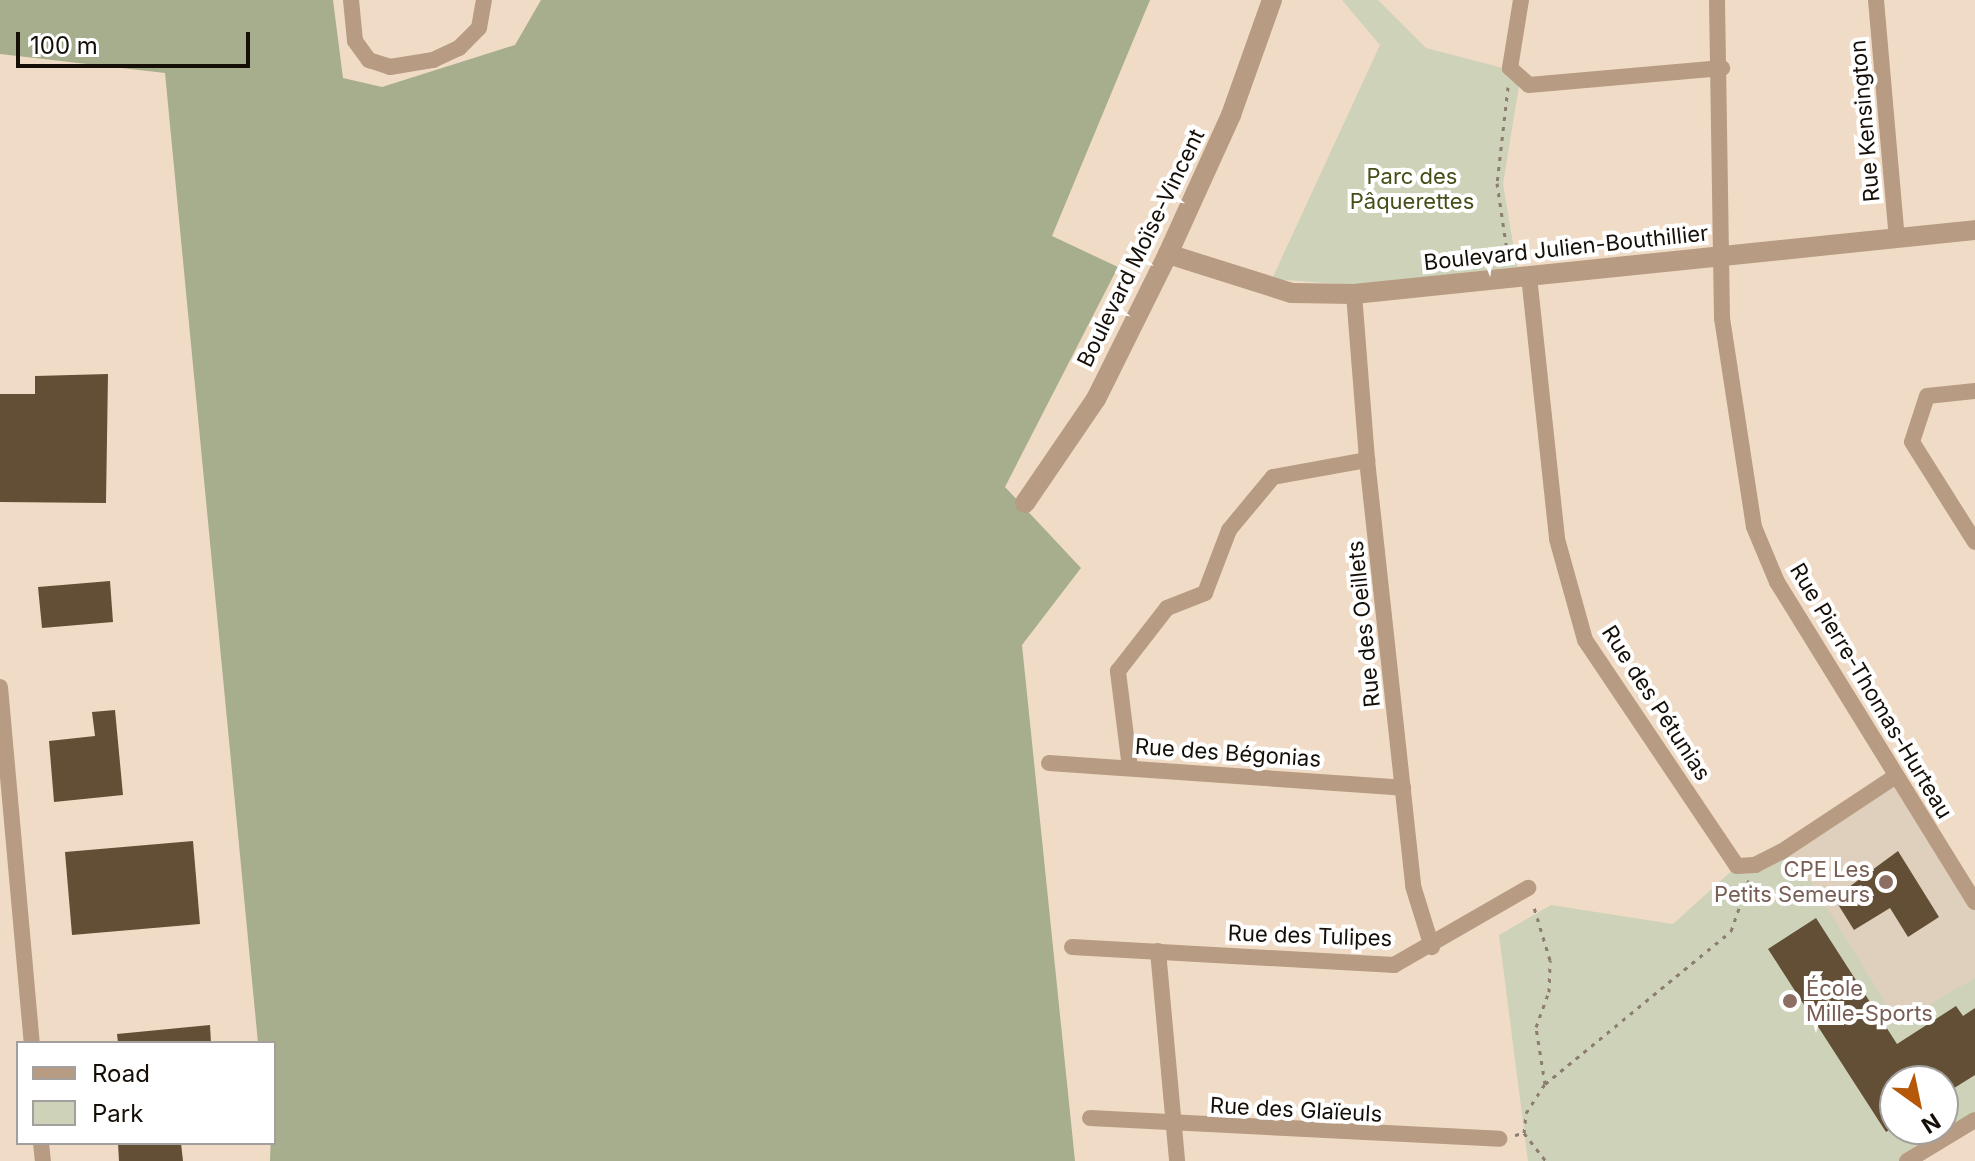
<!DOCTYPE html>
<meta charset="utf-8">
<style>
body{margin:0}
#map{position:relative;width:1975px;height:1161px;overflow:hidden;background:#f0dcc6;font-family:Inter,sans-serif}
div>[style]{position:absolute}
.education>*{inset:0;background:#dfcfbd}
.green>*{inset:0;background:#cdd2b9}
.forest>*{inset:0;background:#a7ae8d}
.building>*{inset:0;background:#634e36}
.path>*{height:3px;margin-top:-1.5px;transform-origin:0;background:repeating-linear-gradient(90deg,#8c7e6f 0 4px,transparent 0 10px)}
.minor>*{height:16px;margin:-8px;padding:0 8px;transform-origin:8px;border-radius:8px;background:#b79b82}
.tertiary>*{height:20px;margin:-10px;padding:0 10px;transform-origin:10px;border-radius:10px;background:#b79b82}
.dots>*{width:22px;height:22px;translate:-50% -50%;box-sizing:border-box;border:4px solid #fff;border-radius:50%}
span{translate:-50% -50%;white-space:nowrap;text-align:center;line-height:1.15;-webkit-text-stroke:8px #fff;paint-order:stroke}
.street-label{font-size:22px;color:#160f08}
.park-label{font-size:22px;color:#464f1a}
.education-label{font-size:22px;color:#785e54}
.right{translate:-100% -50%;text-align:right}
.left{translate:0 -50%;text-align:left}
.legend{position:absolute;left:16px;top:1041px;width:260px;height:104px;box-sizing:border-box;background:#fff;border:2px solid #a29f9c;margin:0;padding:10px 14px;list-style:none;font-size:24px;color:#160f08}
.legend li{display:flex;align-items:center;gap:16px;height:40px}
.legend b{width:40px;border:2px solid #a29f9c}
.north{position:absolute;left:1879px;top:1065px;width:80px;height:80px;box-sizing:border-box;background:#fff;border:2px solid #a29f9c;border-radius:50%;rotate:147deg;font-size:22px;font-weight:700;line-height:32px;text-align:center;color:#160f08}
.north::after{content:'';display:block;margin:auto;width:28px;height:36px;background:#b65809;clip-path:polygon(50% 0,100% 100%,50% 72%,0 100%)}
.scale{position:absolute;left:16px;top:32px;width:234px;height:36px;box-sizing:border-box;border:4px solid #160f08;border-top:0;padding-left:10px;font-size:24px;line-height:28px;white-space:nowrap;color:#160f08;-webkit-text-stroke:6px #fff;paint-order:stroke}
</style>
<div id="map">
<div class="education">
<div style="clip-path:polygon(evenodd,1896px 776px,1975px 902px,1975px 1113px,1897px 1161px,1797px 861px,1781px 852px,1896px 776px,1895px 1081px,1943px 1081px,1943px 1129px,1895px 1129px,1895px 1081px)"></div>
</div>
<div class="green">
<div style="clip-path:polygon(1342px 0,1378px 0,1426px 48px,1503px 68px,1519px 86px,1503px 184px,1517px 267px,1351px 285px,1272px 279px,1380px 45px)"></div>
<div style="clip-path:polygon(evenodd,1781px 852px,1798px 861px,1898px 1023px,1975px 978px,1975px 1119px,1906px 1161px,1528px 1161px,1499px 935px,1551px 905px,1673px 924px,1737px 866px,1781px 852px,1895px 1081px,1943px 1081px,1943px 1129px,1895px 1129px,1895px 1081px)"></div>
</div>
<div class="forest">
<div style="clip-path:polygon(0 0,333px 0,343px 78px,382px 87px,515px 45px,541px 0,1150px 0,1052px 236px,1118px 267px,1005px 487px,1081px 568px,1022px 645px,1075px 1161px,270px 1161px,274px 1043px,258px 1043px,165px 73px,0 54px)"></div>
</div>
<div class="building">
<div style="clip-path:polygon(108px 374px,106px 503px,0 502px,0 394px,35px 394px,35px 376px)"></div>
<div style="clip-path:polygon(110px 581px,113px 622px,42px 628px,38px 587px)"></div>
<div style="clip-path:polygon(115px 710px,123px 795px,54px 802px,49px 741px,95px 736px,92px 712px)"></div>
<div style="clip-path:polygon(193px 841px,200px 924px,72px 935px,65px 852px)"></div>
<div style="clip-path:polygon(1898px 851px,1939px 917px,1908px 937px,1890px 908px,1854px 930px,1834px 898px)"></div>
<div style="clip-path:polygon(1816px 918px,1897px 1044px,1956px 1006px,1963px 1016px,1975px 1008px,1975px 1075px,1943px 1095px,1943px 1081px,1895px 1081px,1895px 1126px,1886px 1132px,1768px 949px)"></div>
<div style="clip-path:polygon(210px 1025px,211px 1043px,118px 1043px,117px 1034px)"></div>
<div style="clip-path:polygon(118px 1143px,181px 1143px,183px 1161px,119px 1161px)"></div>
</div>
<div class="path">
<div style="left:1508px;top:87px;width:97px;rotate:96.5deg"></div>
<div style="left:1497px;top:183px;width:69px;rotate:81.6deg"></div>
<div style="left:1507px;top:251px;width:11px;rotate:49deg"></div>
<div style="left:1545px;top:1084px;width:241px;rotate:-39.4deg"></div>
<div style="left:1731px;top:931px;width:54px;rotate:-70.6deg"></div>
<div style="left:1524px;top:1133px;width:20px;rotate:-84deg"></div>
<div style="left:1526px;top:1113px;width:35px;rotate:-57deg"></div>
<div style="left:1545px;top:1084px;width:58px;rotate:-99deg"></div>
<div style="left:1536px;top:1027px;width:37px;rotate:-70deg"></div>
<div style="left:1549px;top:992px;width:32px;rotate:-88deg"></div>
<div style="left:1550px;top:960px;width:59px;rotate:-106.9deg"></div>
<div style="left:1515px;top:1135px;width:9px;rotate:-13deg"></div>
<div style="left:1524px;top:1133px;width:36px;rotate:52deg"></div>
</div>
<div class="minor">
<div style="left:351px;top:0;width:41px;rotate:84.4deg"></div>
<div style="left:355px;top:41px;width:24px;rotate:54deg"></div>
<div style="left:369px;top:60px;width:22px;rotate:18deg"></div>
<div style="left:390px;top:67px;width:44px;rotate:-9.2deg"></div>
<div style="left:433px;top:60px;width:29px;rotate:-25deg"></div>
<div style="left:459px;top:48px;width:28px;rotate:-45deg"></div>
<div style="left:479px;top:28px;width:28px;rotate:-80deg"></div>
<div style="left:1521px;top:0;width:69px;rotate:99.2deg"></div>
<div style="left:1510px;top:68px;width:25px;rotate:42deg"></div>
<div style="left:1529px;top:85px;width:194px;rotate:-5deg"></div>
<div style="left:1717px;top:0;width:318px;rotate:89.1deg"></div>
<div style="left:1722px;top:318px;width:211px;rotate:81.3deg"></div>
<div style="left:1754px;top:527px;width:60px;rotate:67.3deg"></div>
<div style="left:1777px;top:582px;width:376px;rotate:58.3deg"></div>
<div style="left:1876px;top:0;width:239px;rotate:85deg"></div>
<div style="left:1529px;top:276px;width:264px;rotate:83.9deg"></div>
<div style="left:1557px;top:539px;width:105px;rotate:74.5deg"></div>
<div style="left:1585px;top:640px;width:272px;rotate:56.1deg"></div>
<div style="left:1737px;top:866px;width:18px;rotate:-3deg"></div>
<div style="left:1755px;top:865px;width:29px;rotate:-27deg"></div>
<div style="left:1781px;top:852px;width:138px;rotate:-33.5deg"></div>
<div style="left:1354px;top:294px;width:167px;rotate:85.5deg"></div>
<div style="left:1367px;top:460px;width:428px;rotate:83.8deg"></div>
<div style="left:1413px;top:886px;width:64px;rotate:72.7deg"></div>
<div style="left:1975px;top:391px;width:48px;rotate:174.1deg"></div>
<div style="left:1927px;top:396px;width:48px;rotate:108.1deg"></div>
<div style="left:1912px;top:442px;width:118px;rotate:57.8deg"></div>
<div style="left:0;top:687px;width:357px;rotate:84.9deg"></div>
<div style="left:1049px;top:763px;width:355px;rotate:4deg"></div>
<div style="left:1130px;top:768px;width:98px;rotate:-97.1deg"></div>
<div style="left:1118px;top:671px;width:80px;rotate:-52.1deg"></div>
<div style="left:1167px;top:608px;width:41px;rotate:-21.5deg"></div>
<div style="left:1205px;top:593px;width:67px;rotate:-69.1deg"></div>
<div style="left:1229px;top:530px;width:69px;rotate:-50.3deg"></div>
<div style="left:1273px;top:477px;width:96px;rotate:-10.3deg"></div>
<div style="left:1072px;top:947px;width:323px;rotate:3.2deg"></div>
<div style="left:1394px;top:965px;width:155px;rotate:-29.9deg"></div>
<div style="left:1158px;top:951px;width:211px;rotate:84.8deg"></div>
<div style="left:1090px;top:1118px;width:410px;rotate:2.9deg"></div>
<div style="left:41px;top:1143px;width:18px;rotate:84deg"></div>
<div style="left:1907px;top:1161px;width:79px;rotate:-31.1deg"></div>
</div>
<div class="tertiary">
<div style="left:1168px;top:254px;width:130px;rotate:17.5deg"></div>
<div style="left:1292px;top:293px;width:62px;rotate:0.9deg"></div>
<div style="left:1354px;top:294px;width:624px;rotate:-5.88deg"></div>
<div style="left:1025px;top:503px;width:126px;rotate:-55.7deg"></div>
<div style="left:1096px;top:399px;width:162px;rotate:-63.6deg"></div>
<div style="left:1168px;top:254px;width:153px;rotate:-65.6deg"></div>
<div style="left:1231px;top:115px;width:122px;rotate:-70.4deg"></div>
</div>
<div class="dots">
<div style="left:1886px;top:882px;background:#8d6e63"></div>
<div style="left:1790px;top:1001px;background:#8d6e63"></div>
</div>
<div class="street-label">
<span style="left:1865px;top:121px;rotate:-95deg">Rue Kensington</span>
<span style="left:1141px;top:248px;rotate:-64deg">Boulevard Moïse-Vincent</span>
<span style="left:1566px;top:248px;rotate:-6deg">Boulevard Julien-Bouthillier</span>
<span style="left:1364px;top:624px;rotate:-96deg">Rue des Oeillets</span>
<span style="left:1871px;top:691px;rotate:59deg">Rue Pierre-Thomas-Hurteau</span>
<span style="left:1656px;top:703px;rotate:57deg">Rue des Pétunias</span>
<span style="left:1228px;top:753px;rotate:4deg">Rue des Bégonias</span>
<span style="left:1310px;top:936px;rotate:2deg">Rue des Tulipes</span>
<span style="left:1296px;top:1110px;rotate:3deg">Rue des Glaïeuls</span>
</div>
<div class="park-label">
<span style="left:1412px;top:189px">Parc des<br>Pâquerettes</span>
</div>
<div class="education-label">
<span class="right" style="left:1870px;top:882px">CPE Les<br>Petits Semeurs</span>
<span class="left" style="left:1806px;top:1001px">École<br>Mille-Sports</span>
</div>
<ul class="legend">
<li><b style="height:10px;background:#b79b82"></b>Road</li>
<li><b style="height:22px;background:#cdd2b9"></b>Park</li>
</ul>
<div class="north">N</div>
<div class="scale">100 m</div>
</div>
